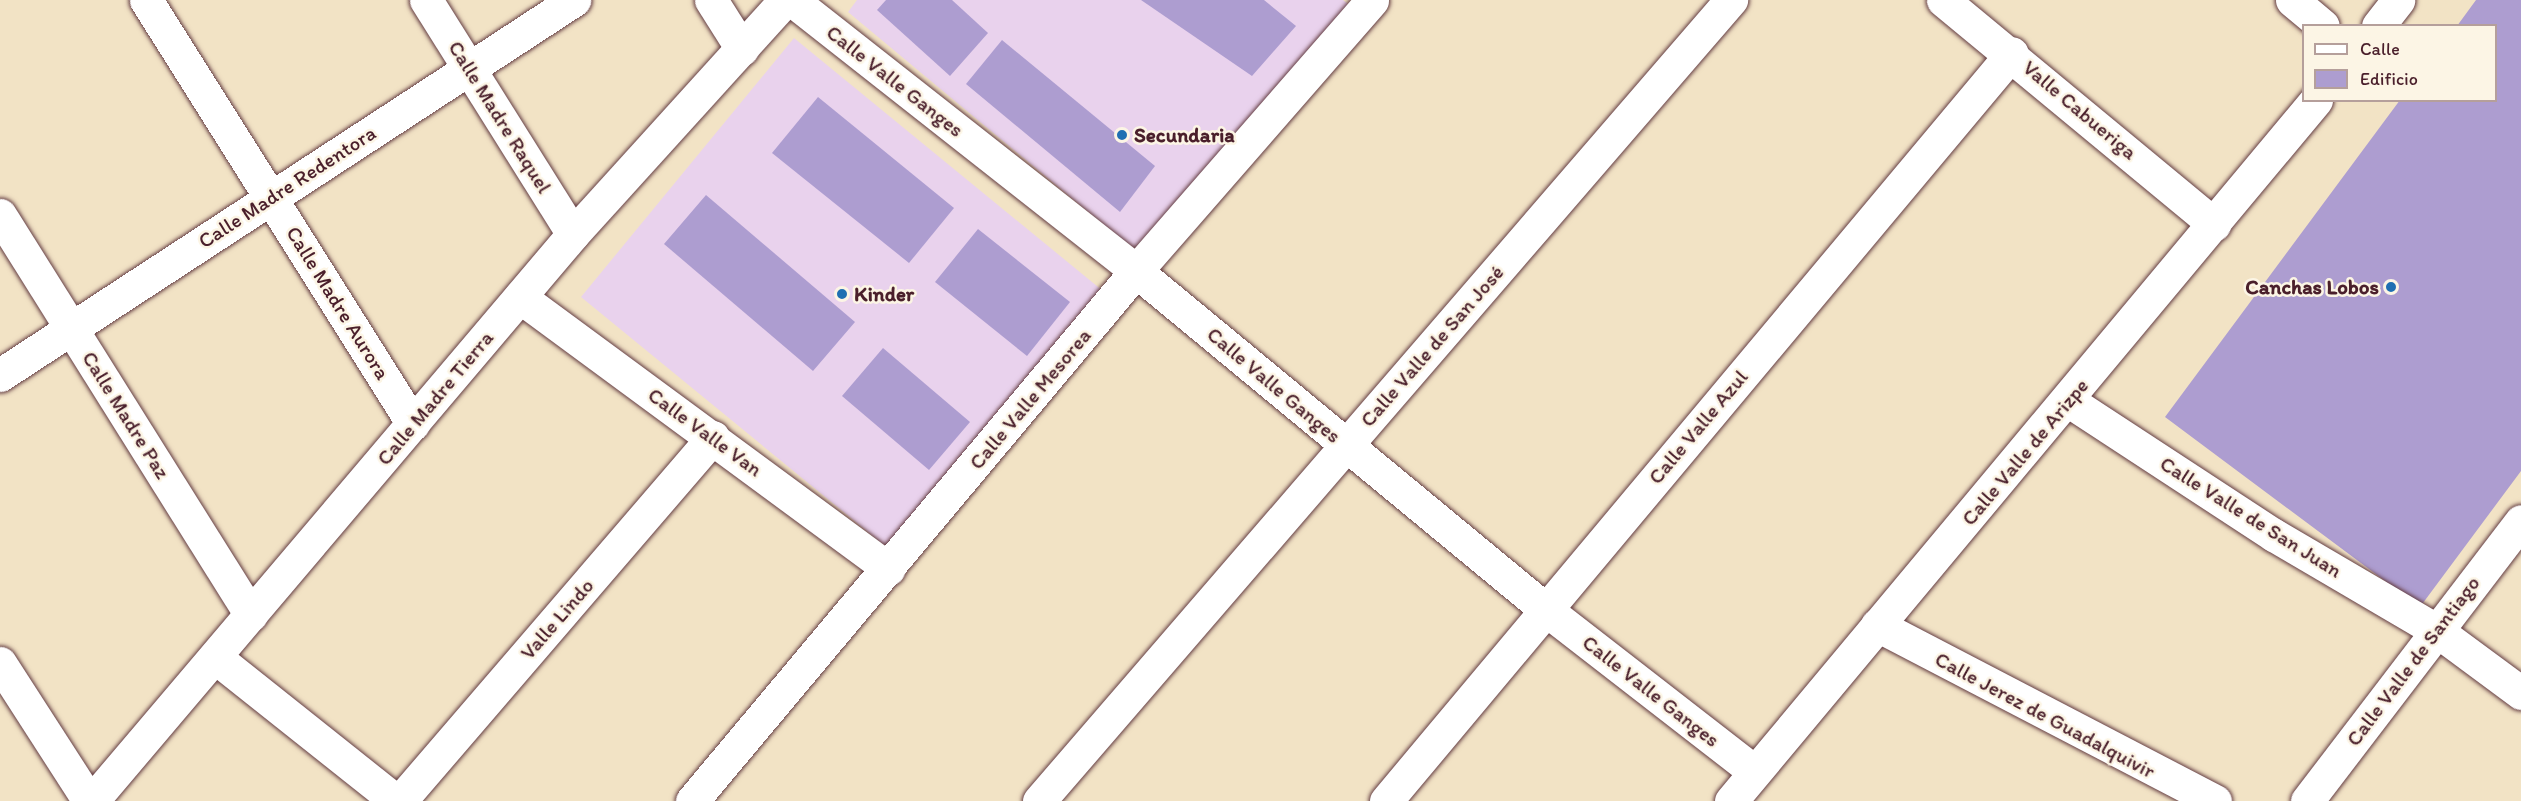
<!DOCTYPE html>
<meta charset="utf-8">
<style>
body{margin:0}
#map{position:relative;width:2521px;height:801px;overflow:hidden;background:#f2e3c5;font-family:Itim,sans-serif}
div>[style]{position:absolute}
.built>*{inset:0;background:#e9d2ed}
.building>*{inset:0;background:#ad9dd0}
.roads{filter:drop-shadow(0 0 2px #633c42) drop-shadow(0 0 2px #633c42)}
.minor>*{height:33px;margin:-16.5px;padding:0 16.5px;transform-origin:16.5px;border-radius:16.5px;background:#fff}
.tertiary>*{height:33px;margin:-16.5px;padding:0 16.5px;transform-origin:16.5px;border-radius:16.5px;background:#fff}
.dots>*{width:16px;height:16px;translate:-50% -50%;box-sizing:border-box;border:3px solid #fcf5e5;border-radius:50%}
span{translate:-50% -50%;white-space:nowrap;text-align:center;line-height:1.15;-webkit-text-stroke:5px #fcf5e5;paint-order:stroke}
.street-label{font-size:21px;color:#4a1f2b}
.poi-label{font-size:21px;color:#4a1f2b;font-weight:700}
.left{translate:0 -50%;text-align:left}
.right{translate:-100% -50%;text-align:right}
.legend{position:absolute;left:2302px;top:24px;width:195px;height:78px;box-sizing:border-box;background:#fcf5e5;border:2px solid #b59f9b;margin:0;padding:8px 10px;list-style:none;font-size:18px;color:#4a1f2b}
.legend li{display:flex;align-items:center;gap:12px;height:30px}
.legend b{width:30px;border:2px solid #b59f9b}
</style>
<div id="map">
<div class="built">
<div style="clip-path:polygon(857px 0,1343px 0,1353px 8px,1145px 259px,848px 12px)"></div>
<div style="clip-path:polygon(794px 38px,1103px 291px,890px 550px,581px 297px)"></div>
</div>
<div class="building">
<div style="clip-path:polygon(886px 0,952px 0,988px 33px,950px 76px,877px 10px)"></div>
<div style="clip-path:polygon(1141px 0,1264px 0,1296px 26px,1252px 76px)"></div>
<div style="clip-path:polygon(2476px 0,2521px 0,2521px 471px,2420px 607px,2165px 417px,2400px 100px,2496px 100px,2496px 26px,2457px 26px)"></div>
<div style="clip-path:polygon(1002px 40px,1155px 166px,1120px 212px,966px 84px)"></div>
<div style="clip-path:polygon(818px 97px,954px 208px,909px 263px,772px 153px)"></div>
<div style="clip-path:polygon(706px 195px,855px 322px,813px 371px,664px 244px)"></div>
<div style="clip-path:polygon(978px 229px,1070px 302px,1027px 356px,935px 282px)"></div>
<div style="clip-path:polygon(883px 348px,970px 422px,929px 470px,842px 396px)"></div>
</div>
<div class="roads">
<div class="minor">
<div style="left:146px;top:0;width:501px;rotate:57.8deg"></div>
<div style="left:426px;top:0;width:276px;rotate:57.9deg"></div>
<div style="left:711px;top:0;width:58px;rotate:57.7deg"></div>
<div style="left:792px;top:0;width:438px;rotate:38.2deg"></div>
<div style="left:1136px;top:271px;width:531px;rotate:39.57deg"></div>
<div style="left:1545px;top:609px;width:264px;rotate:37.8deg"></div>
<div style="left:1943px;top:0;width:352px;rotate:39.6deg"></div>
<div style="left:2292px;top:0;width:40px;rotate:40deg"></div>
<div style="left:2378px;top:26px;width:33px;rotate:-52deg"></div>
<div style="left:0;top:215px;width:472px;rotate:57.9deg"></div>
<div style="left:520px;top:297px;width:458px;rotate:36.4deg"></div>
<div style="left:0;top:375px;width:686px;rotate:-33.16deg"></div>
<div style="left:2069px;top:401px;width:245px;rotate:33.2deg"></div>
<div style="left:2274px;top:535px;width:188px;rotate:30.4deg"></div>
<div style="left:2436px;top:630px;width:106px;rotate:36.5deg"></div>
<div style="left:1877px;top:625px;width:381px;rotate:27.5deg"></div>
<div style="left:215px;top:657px;width:231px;rotate:38.5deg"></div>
<div style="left:0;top:663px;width:164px;rotate:57.2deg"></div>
<div style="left:400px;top:801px;width:480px;rotate:-49.3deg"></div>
<div style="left:692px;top:801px;width:691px;rotate:-50.05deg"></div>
<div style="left:1136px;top:271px;width:359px;rotate:-48.9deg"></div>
<div style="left:1039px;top:801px;width:1059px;rotate:-49.18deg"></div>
<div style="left:1386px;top:801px;width:975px;rotate:-50.07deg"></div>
<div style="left:1731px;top:801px;width:913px;rotate:-50.15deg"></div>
<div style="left:2307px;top:801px;width:352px;rotate:-52.6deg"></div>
</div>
<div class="tertiary">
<div style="left:92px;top:801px;width:744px;rotate:-49.69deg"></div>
<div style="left:573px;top:234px;width:316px;rotate:-47.8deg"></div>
</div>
</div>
<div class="dots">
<div style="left:1122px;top:135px;background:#1f6fb2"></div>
<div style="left:2391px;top:287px;background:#1f6fb2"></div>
<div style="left:842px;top:294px;background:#1f6fb2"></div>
</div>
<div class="street-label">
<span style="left:895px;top:81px;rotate:38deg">Calle Valle Ganges</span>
<span style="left:2080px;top:110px;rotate:40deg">Valle Cabueriga</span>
<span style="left:500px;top:117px;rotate:58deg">Calle Madre Raquel</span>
<span style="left:287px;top:187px;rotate:-33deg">Calle Madre Redentora</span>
<span style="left:338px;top:303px;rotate:58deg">Calle Madre Aurora</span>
<span style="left:1432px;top:346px;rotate:-49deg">Calle Valle de San José</span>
<span style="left:1274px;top:385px;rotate:40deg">Calle Valle Ganges</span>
<span style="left:435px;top:398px;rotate:-50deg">Calle Madre Tierra</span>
<span style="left:1030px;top:399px;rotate:-50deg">Calle Valle Mesorea</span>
<span style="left:126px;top:415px;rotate:58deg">Calle Madre Paz</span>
<span style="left:1698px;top:427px;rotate:-50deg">Calle Valle Azul</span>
<span style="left:705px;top:432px;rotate:36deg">Calle Valle Van</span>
<span style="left:2025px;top:452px;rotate:-50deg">Calle Valle de Arizpe</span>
<span style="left:2251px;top:517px;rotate:32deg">Calle Valle de San Juan</span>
<span style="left:557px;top:619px;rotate:-49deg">Valle Lindo</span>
<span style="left:2413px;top:661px;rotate:-53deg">Calle Valle de Santiago</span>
<span style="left:1651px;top:691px;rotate:38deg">Calle Valle Ganges</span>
<span style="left:2045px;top:715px;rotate:28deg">Calle Jerez de Guadalquivir</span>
</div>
<div class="poi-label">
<span class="left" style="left:1134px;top:135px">Secundaria</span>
<span class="right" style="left:2379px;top:287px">Canchas Lobos</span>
<span class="left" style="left:854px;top:294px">Kinder</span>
</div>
<ul class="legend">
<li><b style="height:8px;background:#fff"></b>Calle</li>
<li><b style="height:16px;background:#ad9dd0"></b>Edificio</li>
</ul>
</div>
